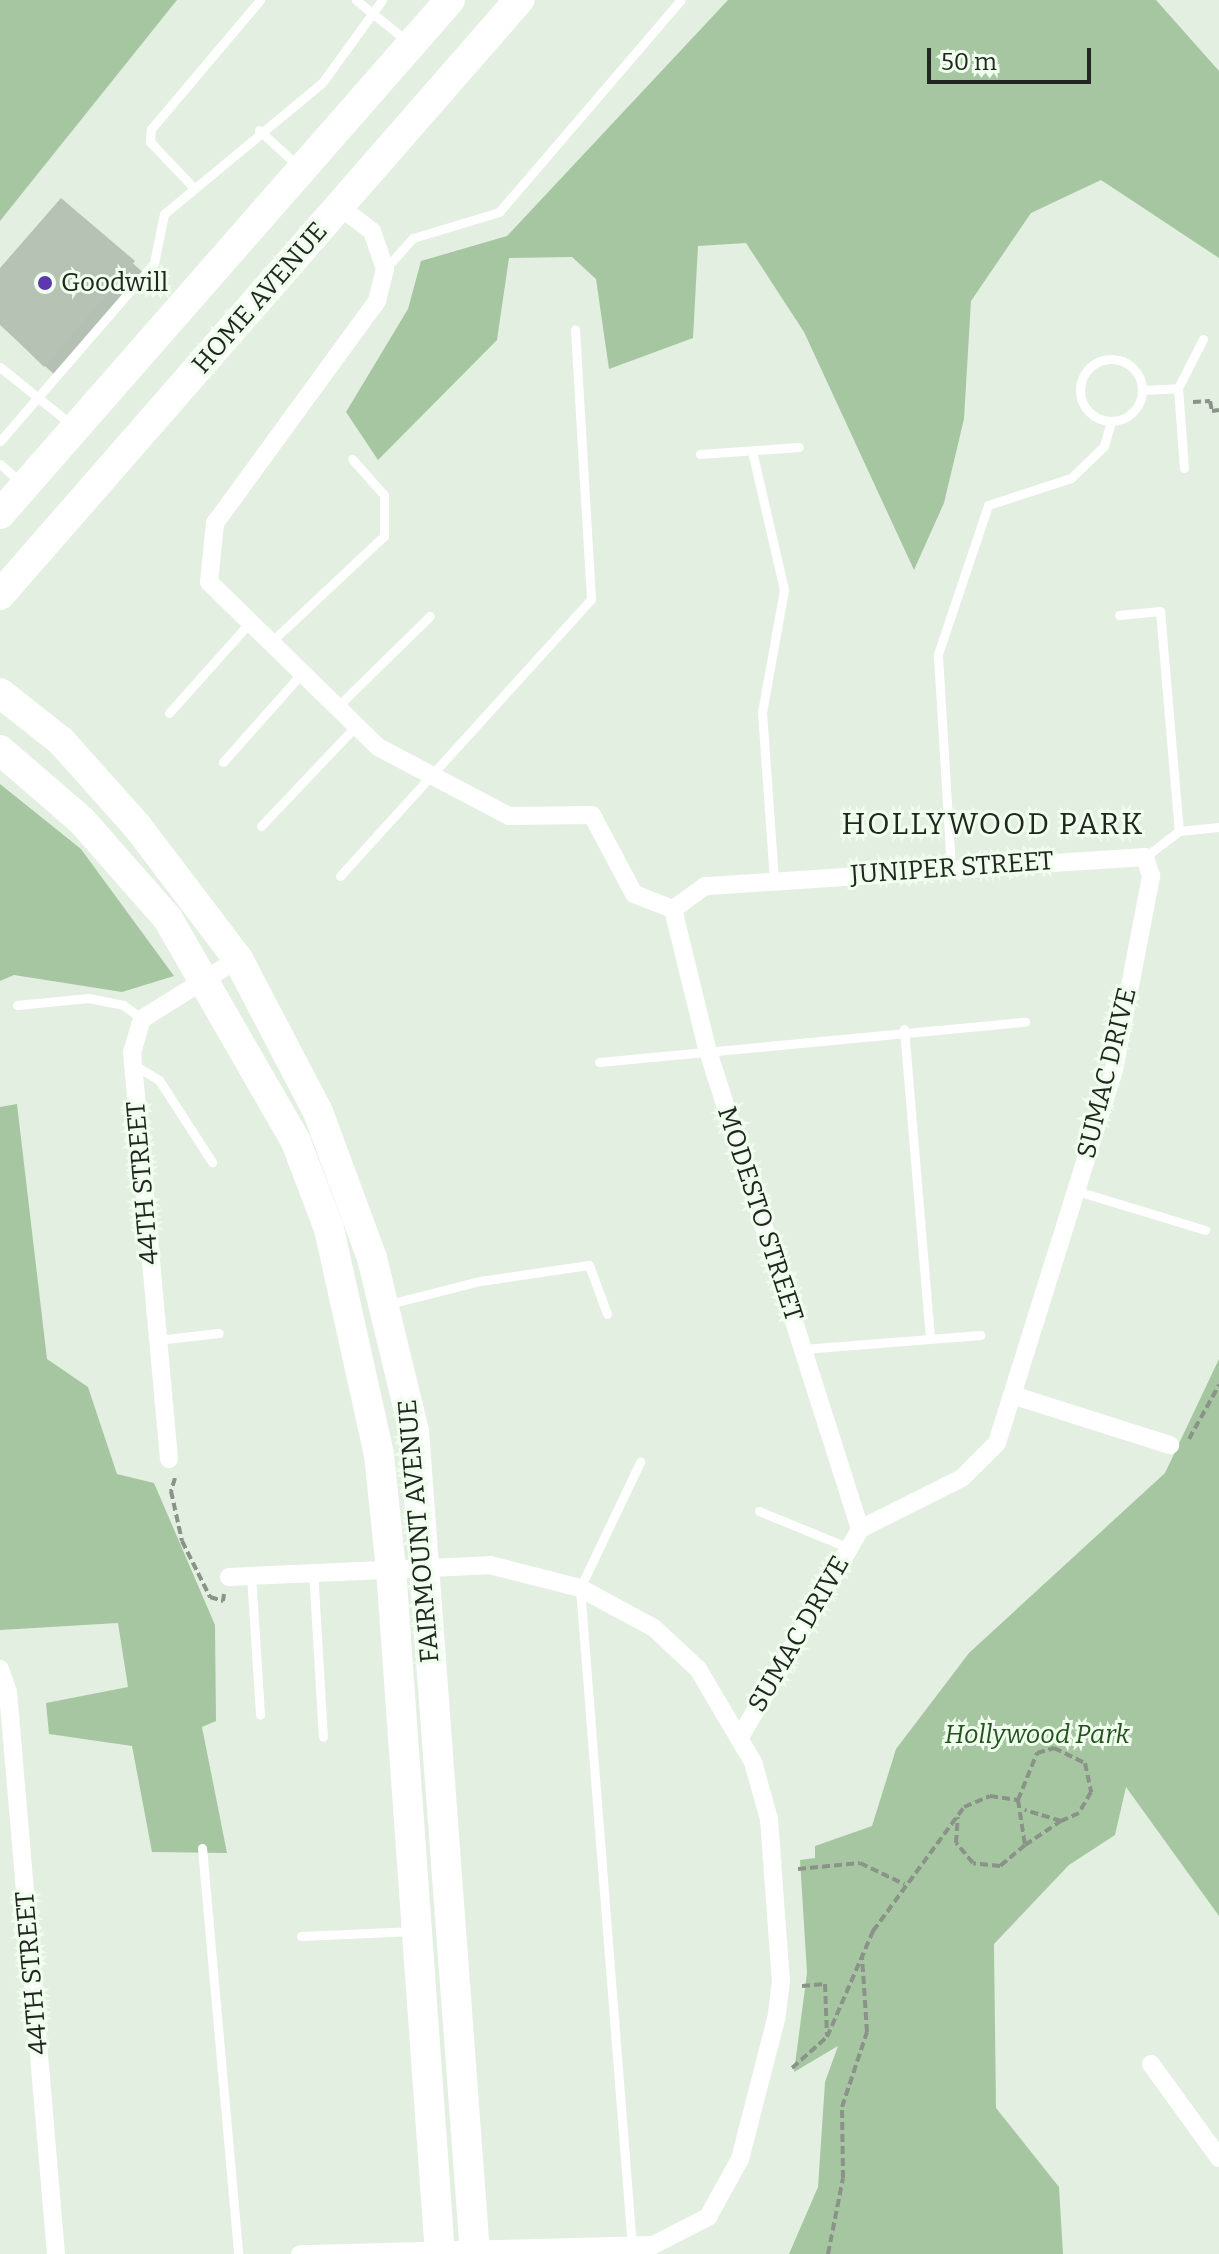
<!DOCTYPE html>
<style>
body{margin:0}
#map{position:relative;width:1219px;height:2254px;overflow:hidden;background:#e3f0e1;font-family:Bitter,serif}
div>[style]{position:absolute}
.green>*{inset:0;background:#a6c6a1}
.shadow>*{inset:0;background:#0003}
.building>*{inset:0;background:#b6c3b4}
.path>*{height:4px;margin-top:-2px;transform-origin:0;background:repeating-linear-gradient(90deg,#8a9388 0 8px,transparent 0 12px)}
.service>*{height:9px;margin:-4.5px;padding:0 4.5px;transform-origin:4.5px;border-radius:4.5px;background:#fff}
.service>.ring{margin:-4.5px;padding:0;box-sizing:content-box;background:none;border:9px solid #fff;border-radius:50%}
.minor>*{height:18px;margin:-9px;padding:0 9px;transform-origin:9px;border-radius:9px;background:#fff}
.primary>*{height:30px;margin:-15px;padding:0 15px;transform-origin:15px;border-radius:15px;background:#fff}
.dots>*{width:22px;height:22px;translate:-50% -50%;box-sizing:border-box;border:4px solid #f0feee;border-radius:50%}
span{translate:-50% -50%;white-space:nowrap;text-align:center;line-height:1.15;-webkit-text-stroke:6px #f0feee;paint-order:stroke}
.poi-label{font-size:26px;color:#212620}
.left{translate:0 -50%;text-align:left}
.street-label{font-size:26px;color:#212620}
.park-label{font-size:26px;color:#265220;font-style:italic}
.quarter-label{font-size:30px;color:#212620;letter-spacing:2px}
.scale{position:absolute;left:927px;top:48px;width:164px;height:36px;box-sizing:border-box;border:4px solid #212620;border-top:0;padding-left:10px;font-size:24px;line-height:28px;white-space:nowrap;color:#212620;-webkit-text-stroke:6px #f0feee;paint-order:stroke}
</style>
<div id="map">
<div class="green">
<div style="clip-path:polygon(0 0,177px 0,0 221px)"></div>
<div style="clip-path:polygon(728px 0,1156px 0,1219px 71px,1219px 258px,1101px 180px,1031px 213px,971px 301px,964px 419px,944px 503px,914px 570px,804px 332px,746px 243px,698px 246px,693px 338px,609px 369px,596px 279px,572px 257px,509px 258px,497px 340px,378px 460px,346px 412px,408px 309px,421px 261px,507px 236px)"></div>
<div style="clip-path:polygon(0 784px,81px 849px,174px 976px,122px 992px,14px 975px,0 981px)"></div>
<div style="clip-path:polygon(17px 1104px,47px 1359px,88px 1387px,117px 1474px,154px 1483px,215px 1625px,216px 1721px,202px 1727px,227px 1853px,152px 1852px,132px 1746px,49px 1734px,46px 1703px,128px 1687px,118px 1623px,0 1630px,0 1107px)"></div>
<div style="clip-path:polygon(1219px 1359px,1219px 1916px,1126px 1787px,1115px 1835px,1069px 1865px,994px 1944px,996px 2108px,1059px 2187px,1063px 2254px,789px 2254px,818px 2187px,825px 2082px,838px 2046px,794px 2072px,807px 1973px,800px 1860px,815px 1858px,815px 1846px,872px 1826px,896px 1749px,969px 1653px,1165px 1473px)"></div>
</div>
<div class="shadow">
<div style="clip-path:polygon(61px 200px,146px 275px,57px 377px,0 325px,0 271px)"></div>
</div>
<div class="building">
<div style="clip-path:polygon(61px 198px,135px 261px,44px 367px,0 324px,0 268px)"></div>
</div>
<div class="path">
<div style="left:1193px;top:402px;width:17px;rotate:-3deg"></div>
<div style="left:1210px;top:401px;width:10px;rotate:79deg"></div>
<div style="left:1212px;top:411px;width:7px;rotate:-8deg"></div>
<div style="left:1189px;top:1439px;width:62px;rotate:-60.9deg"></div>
<div style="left:175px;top:1478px;width:14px;rotate:107deg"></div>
<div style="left:171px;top:1491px;width:51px;rotate:77.6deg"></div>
<div style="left:182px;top:1541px;width:63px;rotate:63.4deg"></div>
<div style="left:210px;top:1597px;width:14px;rotate:17deg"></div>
<div style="left:223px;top:1601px;width:7px;rotate:-82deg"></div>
<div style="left:1018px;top:1800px;width:51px;rotate:-68deg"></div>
<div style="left:1037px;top:1753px;width:18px;rotate:-16deg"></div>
<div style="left:1054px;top:1748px;width:34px;rotate:26deg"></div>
<div style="left:1085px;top:1763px;width:30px;rotate:78deg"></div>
<div style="left:1091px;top:1792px;width:24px;rotate:120deg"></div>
<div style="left:1079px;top:1813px;width:20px;rotate:156deg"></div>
<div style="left:1061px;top:1821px;width:38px;rotate:-163deg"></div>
<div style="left:1025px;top:1845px;width:43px;rotate:-33.7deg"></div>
<div style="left:798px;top:1869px;width:62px;rotate:-5.5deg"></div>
<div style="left:860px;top:1863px;width:49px;rotate:25.5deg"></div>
<div style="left:802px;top:1986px;width:23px;rotate:-5deg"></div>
<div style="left:825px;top:1984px;width:51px;rotate:87.8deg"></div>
<div style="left:792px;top:2068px;width:47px;rotate:-41.5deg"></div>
<div style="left:827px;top:2037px;width:116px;rotate:-66.5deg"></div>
<div style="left:873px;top:1931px;width:154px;rotate:-53.7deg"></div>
<div style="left:964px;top:1807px;width:28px;rotate:-23deg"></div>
<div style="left:990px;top:1796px;width:28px;rotate:8deg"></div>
<div style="left:1018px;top:1800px;width:46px;rotate:81.2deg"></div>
<div style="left:1025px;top:1845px;width:33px;rotate:140deg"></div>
<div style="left:1000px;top:1866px;width:27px;rotate:-174deg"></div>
<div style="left:973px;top:1863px;width:26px;rotate:-130deg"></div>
<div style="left:956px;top:1843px;width:26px;rotate:-86deg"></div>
<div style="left:828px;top:2254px;width:77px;rotate:-78.8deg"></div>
<div style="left:843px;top:2178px;width:71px;rotate:-90.8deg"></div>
<div style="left:842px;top:2107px;width:79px;rotate:-71.6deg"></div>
<div style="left:867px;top:2032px;width:76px;rotate:-93.8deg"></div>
</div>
<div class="service">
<div style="left:356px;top:0;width:67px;rotate:38.9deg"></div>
<div style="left:259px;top:130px;width:53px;rotate:42.7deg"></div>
<div style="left:194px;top:188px;width:64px;rotate:-133.7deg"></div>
<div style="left:150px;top:142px;width:13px;rotate:-86deg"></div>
<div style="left:151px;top:129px;width:169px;rotate:-49.8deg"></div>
<div style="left:385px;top:269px;width:42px;rotate:-47.9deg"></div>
<div style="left:413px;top:238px;width:90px;rotate:-16.8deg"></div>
<div style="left:499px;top:212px;width:279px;rotate:-49.4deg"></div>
<div class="ring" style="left:1080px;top:359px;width:53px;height:53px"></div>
<div style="left:0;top:367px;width:94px;rotate:38.9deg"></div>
<div style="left:1143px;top:390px;width:35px;rotate:-3deg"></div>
<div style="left:0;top:441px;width:235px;rotate:-49.1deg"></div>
<div style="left:154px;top:263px;width:50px;rotate:-78.5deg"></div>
<div style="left:164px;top:214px;width:205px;rotate:-39.7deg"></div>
<div style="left:322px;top:83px;width:102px;rotate:-54.1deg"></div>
<div style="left:752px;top:451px;width:143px;rotate:77deg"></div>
<div style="left:784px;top:590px;width:124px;rotate:100.2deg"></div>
<div style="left:762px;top:712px;width:167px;rotate:85.9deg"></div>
<div style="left:700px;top:454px;width:99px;rotate:-4deg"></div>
<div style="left:0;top:464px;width:28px;rotate:42deg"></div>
<div style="left:1184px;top:468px;width:80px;rotate:-94.3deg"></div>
<div style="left:1178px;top:388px;width:55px;rotate:-63deg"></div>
<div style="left:1119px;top:615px;width:41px;rotate:-5.6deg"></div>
<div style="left:1160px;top:611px;width:221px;rotate:85.1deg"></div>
<div style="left:271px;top:642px;width:155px;rotate:-43.2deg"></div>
<div style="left:384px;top:536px;width:41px;rotate:-90deg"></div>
<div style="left:384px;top:495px;width:48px;rotate:-131.6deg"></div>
<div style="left:337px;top:707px;width:130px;rotate:-44.4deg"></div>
<div style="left:169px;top:713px;width:122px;rotate:-48.3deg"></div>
<div style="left:223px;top:762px;width:119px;rotate:-48.4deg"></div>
<div style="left:261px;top:826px;width:138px;rotate:-46.5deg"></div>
<div style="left:1145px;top:857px;width:43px;rotate:-37.4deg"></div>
<div style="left:1179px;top:831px;width:40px;rotate:-5.7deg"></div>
<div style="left:951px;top:869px;width:215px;rotate:-93.5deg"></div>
<div style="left:938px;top:654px;width:157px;rotate:-71.4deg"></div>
<div style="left:988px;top:505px;width:87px;rotate:-18deg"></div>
<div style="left:1071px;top:478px;width:46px;rotate:-44.1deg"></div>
<div style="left:1104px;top:446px;width:25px;rotate:-74deg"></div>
<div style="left:340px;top:876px;width:374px;rotate:-47.8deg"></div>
<div style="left:591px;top:599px;width:270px;rotate:-93.4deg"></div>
<div style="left:17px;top:1005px;width:71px;rotate:-5.6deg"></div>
<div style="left:88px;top:998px;width:36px;rotate:11deg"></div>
<div style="left:123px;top:1005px;width:24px;rotate:36deg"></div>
<div style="left:904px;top:1029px;width:310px;rotate:85.2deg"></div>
<div style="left:599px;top:1062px;width:428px;rotate:-5.4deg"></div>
<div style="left:133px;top:1064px;width:31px;rotate:32deg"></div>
<div style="left:159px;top:1080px;width:98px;rotate:57.1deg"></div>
<div style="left:1077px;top:1191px;width:134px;rotate:16.9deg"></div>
<div style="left:389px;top:1304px;width:94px;rotate:-14.2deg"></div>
<div style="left:480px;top:1281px;width:110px;rotate:-8.4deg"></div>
<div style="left:589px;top:1265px;width:52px;rotate:69.8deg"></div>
<div style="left:157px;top:1340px;width:62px;rotate:-6.4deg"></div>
<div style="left:803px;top:1349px;width:178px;rotate:-4.5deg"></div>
<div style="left:759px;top:1511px;width:97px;rotate:22.3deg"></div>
<div style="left:313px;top:1570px;width:167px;rotate:86.6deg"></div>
<div style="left:251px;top:1575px;width:140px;rotate:86.3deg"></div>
<div style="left:202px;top:1848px;width:408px;rotate:84.9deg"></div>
<div style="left:301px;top:1936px;width:112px;rotate:-2.6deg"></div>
<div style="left:632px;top:2247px;width:661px;rotate:-94.51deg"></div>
<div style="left:580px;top:1588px;width:140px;rotate:-64.5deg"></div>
</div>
<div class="minor">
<div style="left:340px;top:207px;width:40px;rotate:37deg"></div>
<div style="left:372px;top:231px;width:40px;rotate:71.1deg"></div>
<div style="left:385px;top:269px;width:33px;rotate:104deg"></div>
<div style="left:377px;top:301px;width:275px;rotate:126.1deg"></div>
<div style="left:215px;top:523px;width:59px;rotate:95.8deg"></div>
<div style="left:209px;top:582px;width:236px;rotate:44.3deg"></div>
<div style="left:378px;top:747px;width:148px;rotate:27.8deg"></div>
<div style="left:509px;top:816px;width:83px;rotate:-0.7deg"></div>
<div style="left:592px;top:815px;width:89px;rotate:62deg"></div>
<div style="left:634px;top:894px;width:42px;rotate:21deg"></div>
<div style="left:1012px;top:1395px;width:166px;rotate:17.6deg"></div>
<div style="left:169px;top:1459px;width:408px;rotate:-95.2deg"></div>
<div style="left:132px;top:1053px;width:35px;rotate:-74deg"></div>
<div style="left:142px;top:1019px;width:113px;rotate:-32deg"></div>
<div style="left:229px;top:1577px;width:261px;rotate:-2.6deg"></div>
<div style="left:490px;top:1565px;width:93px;rotate:14.3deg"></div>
<div style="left:580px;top:1588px;width:84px;rotate:28.4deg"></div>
<div style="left:654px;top:1628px;width:60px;rotate:43deg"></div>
<div style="left:698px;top:1669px;width:108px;rotate:59.4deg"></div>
<div style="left:753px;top:1762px;width:59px;rotate:74.3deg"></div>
<div style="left:769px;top:1819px;width:162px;rotate:85.8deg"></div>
<div style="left:781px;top:1981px;width:38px;rotate:97deg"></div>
<div style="left:776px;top:2019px;width:145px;rotate:104.4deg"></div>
<div style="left:740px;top:2159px;width:66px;rotate:118.9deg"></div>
<div style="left:708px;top:2217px;width:62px;rotate:153deg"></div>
<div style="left:653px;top:2245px;width:353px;rotate:178.5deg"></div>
<div style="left:0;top:1669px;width:24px;rotate:71deg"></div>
<div style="left:8px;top:1692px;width:564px;rotate:85.12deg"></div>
<div style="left:739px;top:1739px;width:242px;rotate:-60deg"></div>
<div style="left:860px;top:1529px;width:114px;rotate:-26.6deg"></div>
<div style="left:962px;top:1478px;width:49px;rotate:-45deg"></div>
<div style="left:997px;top:1443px;width:392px;rotate:-72.6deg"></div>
<div style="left:1114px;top:1069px;width:197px;rotate:-79.1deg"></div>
<div style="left:1151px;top:876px;width:20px;rotate:-108deg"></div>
<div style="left:1145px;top:857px;width:441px;rotate:176.2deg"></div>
<div style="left:705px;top:886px;width:39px;rotate:144deg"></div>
<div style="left:673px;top:909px;width:143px;rotate:76.3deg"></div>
<div style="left:707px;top:1048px;width:505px;rotate:72.35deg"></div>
<div style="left:1151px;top:2064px;width:116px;rotate:54.1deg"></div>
</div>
<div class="primary">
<div style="left:0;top:514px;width:683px;rotate:-48.8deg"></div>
<div style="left:0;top:595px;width:790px;rotate:-48.9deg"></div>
<div style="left:0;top:693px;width:78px;rotate:38.2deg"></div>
<div style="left:61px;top:741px;width:114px;rotate:48.2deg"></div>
<div style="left:137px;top:826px;width:167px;rotate:52.8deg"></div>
<div style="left:238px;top:959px;width:173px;rotate:62.4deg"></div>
<div style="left:318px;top:1112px;width:156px;rotate:69.7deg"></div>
<div style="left:372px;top:1258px;width:178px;rotate:76.4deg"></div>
<div style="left:414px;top:1431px;width:825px;rotate:85.76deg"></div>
<div style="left:0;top:750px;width:108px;rotate:40.9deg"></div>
<div style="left:82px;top:821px;width:130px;rotate:48.7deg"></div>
<div style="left:168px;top:919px;width:257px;rotate:60.1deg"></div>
<div style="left:296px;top:1142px;width:93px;rotate:69.2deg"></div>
<div style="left:329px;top:1229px;width:231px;rotate:77.5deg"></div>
<div style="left:379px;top:1455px;width:115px;rotate:84deg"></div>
<div style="left:391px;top:1569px;width:687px;rotate:85.91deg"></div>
</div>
<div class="dots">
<div style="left:45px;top:283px;background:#5c38b0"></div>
</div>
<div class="poi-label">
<span class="left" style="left:61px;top:283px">Goodwill</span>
</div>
<div class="street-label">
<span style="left:260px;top:298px;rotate:-49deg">HOME AVENUE</span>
<span style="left:952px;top:868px;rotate:-4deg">JUNIPER STREET</span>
<span style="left:1107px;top:1073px;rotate:-76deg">SUMAC DRIVE</span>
<span style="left:143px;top:1183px;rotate:-95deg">44TH STREET</span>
<span style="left:760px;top:1214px;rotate:72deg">MODESTO STREET</span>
<span style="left:419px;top:1531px;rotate:-95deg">FAIRMOUNT AVENUE</span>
<span style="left:799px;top:1634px;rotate:-60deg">SUMAC DRIVE</span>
<span style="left:32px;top:1973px;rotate:-95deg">44TH STREET</span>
</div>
<div class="park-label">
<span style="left:1037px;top:1735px">Hollywood Park</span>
</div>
<div class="quarter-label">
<span style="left:993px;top:824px">HOLLYWOOD PARK</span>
</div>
<div class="scale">50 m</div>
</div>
